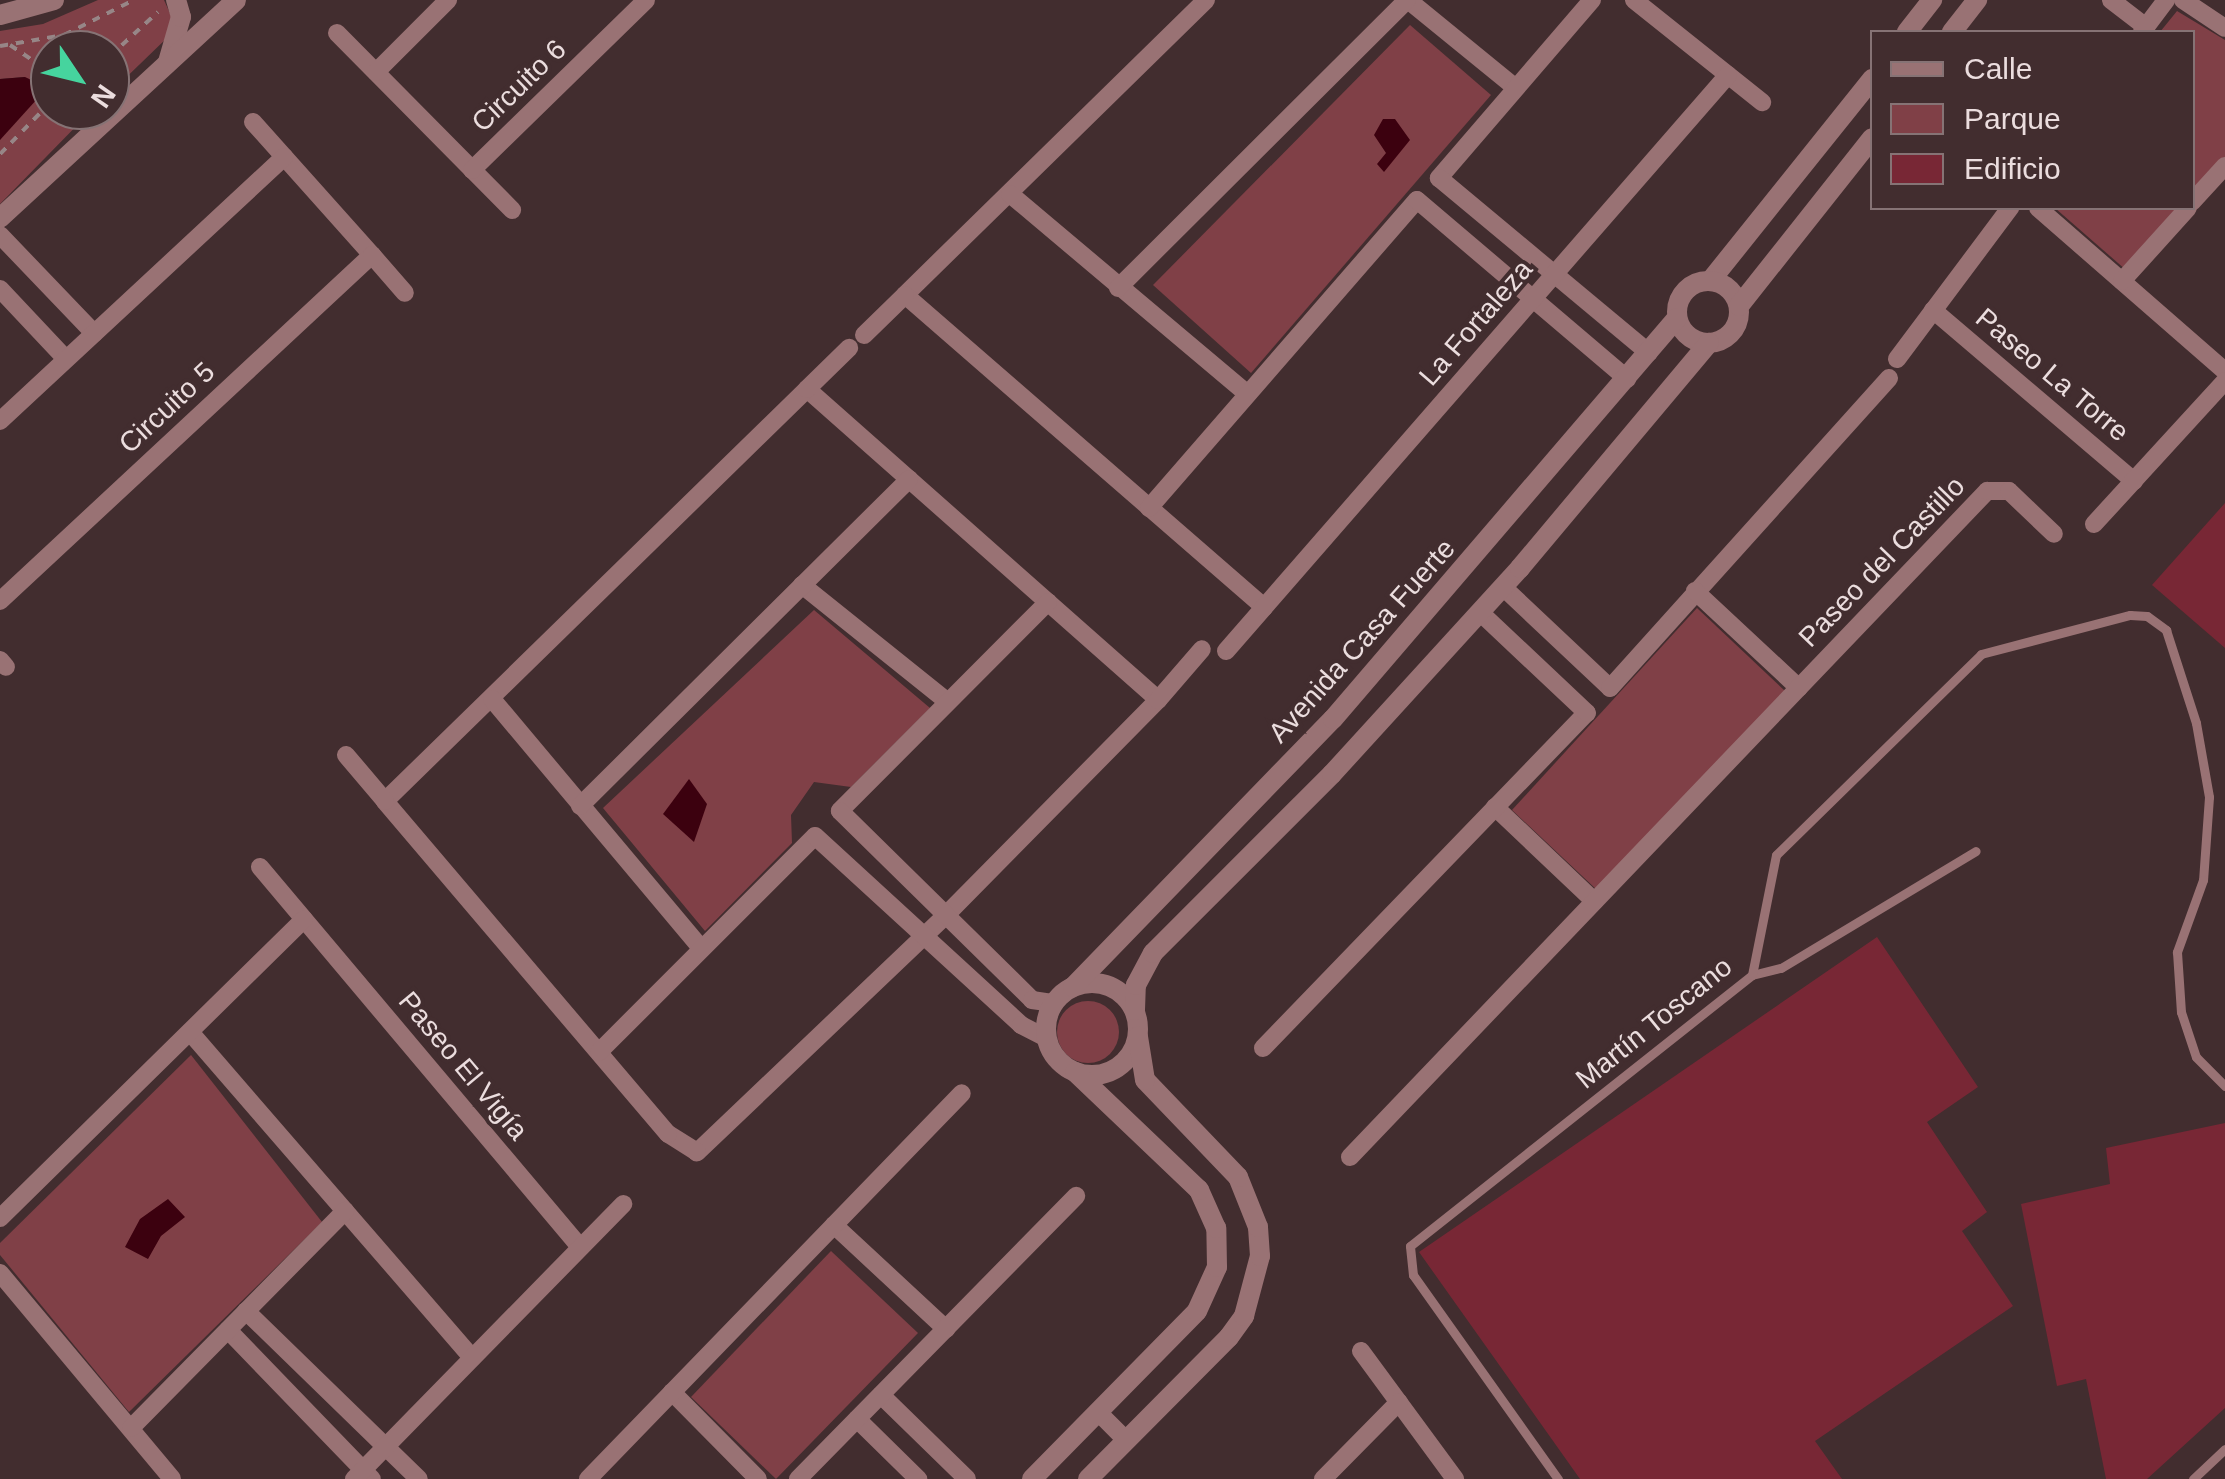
<!DOCTYPE html>
<meta charset="utf-8">
<style>
body{margin:0}
#map{position:relative;width:2225px;height:1479px;overflow:hidden;background:#422d2f;font-family:Arial,sans-serif}
div>[style]{position:absolute}
.green>*{inset:0;background:#804047}
.round{border-radius:50%}
.water>*{inset:0;background:#3c010f}
.building>*{inset:0;background:#782735}
.path>*{height:4px;margin-top:-2px;transform-origin:0;background:repeating-linear-gradient(90deg,#978687 0 8px,transparent 0 16px)}
.service>*{height:9px;margin:-4.5px;padding:0 4.5px;transform-origin:4.5px;border-radius:4.5px;background:#997274}
.minor>*{height:18px;margin:-9px;padding:0 9px;transform-origin:9px;border-radius:9px;background:#997274}
.tertiary>*{height:20px;margin:-10px;padding:0 10px;transform-origin:10px;border-radius:10px;background:#997274}
.tertiary>.ring{margin:-10px;padding:0;box-sizing:content-box;background:none;border:20px solid #997274;border-radius:50%}
span{translate:-50% -50%;white-space:nowrap;text-align:center;line-height:1.15;-webkit-text-stroke:8px #422d2f;paint-order:stroke}
.street-label{font-size:28px;color:#ebddde}
.legend{position:absolute;left:1870px;top:30px;width:325px;height:180px;box-sizing:border-box;background:#422d2f;border:2px solid #867375;margin:0;padding:12px 18px;list-style:none;font-size:30px;color:#ebddde}
.legend li{display:flex;align-items:center;gap:20px;height:50px}
.legend b{width:50px;border:2px solid #867375}
.north{position:absolute;left:30px;top:30px;width:100px;height:100px;box-sizing:border-box;background:#422d2f;border:2px solid #867375;border-radius:50%;rotate:125deg;font-size:28px;font-weight:700;line-height:40px;text-align:center;color:#ebddde}
.north::after{content:'';display:block;margin:auto;width:35px;height:45px;background:#46d49e;clip-path:polygon(50% 0,100% 100%,50% 72%,0 100%)}
</style>
<div id="map">
<div class="green">
<div style="clip-path:polygon(98px 0,164px 0,173px 20px,170px 35px,110px 93px,110px 50px,50px 50px,50px 110px,92px 110px,0 204px,0 140px,25px 77px,0 79px,0 31px,43px 24px)"></div>
<div style="clip-path:polygon(2177px 11px,2225px 40px,2225px 162px,2193px 197px,2192px 32px,2160px 32px)"></div>
<div style="clip-path:polygon(1410px 25px,1491px 95px,1251px 373px,1153px 285px)"></div>
<div style="clip-path:polygon(2055px 208px,2183px 208px,2126px 270px)"></div>
<div style="clip-path:polygon(1697px 608px,1785px 691px,1597px 890px,1512px 810px)"></div>
<div style="clip-path:polygon(814px 610px,930px 708px,851px 787px,814px 782px,791px 815px,792px 843px,705px 931px,603px 808px)"></div>
<div class="round" style="left:1057px;top:1001px;width:62px;height:62px"></div>
<div style="clip-path:polygon(191px 1055px,322px 1222px,129px 1412px,0 1255px,0 1243px)"></div>
<div style="clip-path:polygon(831px 1251px,918px 1333px,776px 1479px,691px 1397px)"></div>
</div>
<div class="water">
<div style="clip-path:polygon(25px 77px,42px 85px,38px 98px,0 140px,0 79px)"></div>
<div style="clip-path:polygon(1383px 119px,1395px 119px,1410px 140px,1384px 172px,1377px 164px,1386px 153px,1374px 135px)"></div>
<div style="clip-path:polygon(689px 779px,707px 804px,694px 842px,663px 814px)"></div>
<div style="clip-path:polygon(168px 1199px,185px 1217px,161px 1236px,148px 1259px,125px 1247px,140px 1219px)"></div>
</div>
<div class="building">
<div style="clip-path:polygon(2225px 503px,2225px 648px,2152px 585px)"></div>
<div style="clip-path:polygon(1877px 937px,1978px 1087px,1927px 1122px,1987px 1212px,1962px 1231px,2013px 1306px,1815px 1441px,1842px 1479px,1580px 1479px,1419px 1252px)"></div>
<div style="clip-path:polygon(2225px 1123px,2225px 1408px,2147px 1479px,2106px 1479px,2086px 1379px,2057px 1386px,2021px 1204px,2110px 1184px,2106px 1148px)"></div>
</div>
<div class="path">
<div style="left:10px;top:45px;width:48px;rotate:34deg"></div>
<div style="left:0;top:46px;width:65px;rotate:-9.8deg"></div>
<div style="left:64px;top:35px;width:78px;rotate:-26.6deg"></div>
<div style="left:110px;top:56px;width:65px;rotate:-42.5deg"></div>
<div style="left:0;top:154px;width:71px;rotate:-45.6deg"></div>
</div>
<div class="service">
<div style="left:1752px;top:975px;width:30px;rotate:-14deg"></div>
<div style="left:1781px;top:968px;width:227px;rotate:-31deg"></div>
<div style="left:1558px;top:1479px;width:250px;rotate:-125.4deg"></div>
<div style="left:1413px;top:1275px;width:29px;rotate:-96deg"></div>
<div style="left:1410px;top:1246px;width:436px;rotate:-38.4deg"></div>
<div style="left:1752px;top:975px;width:122px;rotate:-78.7deg"></div>
<div style="left:1776px;top:855px;width:287px;rotate:-44.4deg"></div>
<div style="left:1981px;top:654px;width:154px;rotate:-14.7deg"></div>
<div style="left:2130px;top:615px;width:17px;rotate:3deg"></div>
<div style="left:2147px;top:616px;width:24px;rotate:36deg"></div>
<div style="left:2166px;top:630px;width:98px;rotate:72.1deg"></div>
<div style="left:2196px;top:723px;width:75px;rotate:80deg"></div>
<div style="left:2209px;top:797px;width:83px;rotate:94.1deg"></div>
<div style="left:2203px;top:880px;width:77px;rotate:109.9deg"></div>
<div style="left:2177px;top:952px;width:60px;rotate:86.2deg"></div>
<div style="left:2181px;top:1012px;width:47px;rotate:71.6deg"></div>
<div style="left:2196px;top:1057px;width:41px;rotate:45deg"></div>
<div style="left:2193px;top:1479px;width:44px;rotate:-43.2deg"></div>
</div>
<div class="minor">
<div style="left:1206px;top:0;width:421px;rotate:135.6deg"></div>
<div style="left:905px;top:295px;width:476px;rotate:41deg"></div>
<div style="left:1408px;top:0;width:139px;rotate:39.2deg"></div>
<div style="left:1592px;top:0;width:235px;rotate:130.7deg"></div>
<div style="left:1439px;top:178px;width:273px;rotate:39.8deg"></div>
<div style="left:1634px;top:0;width:164px;rotate:38.6deg"></div>
<div style="left:2111px;top:0;width:44px;rotate:37.6deg"></div>
<div style="left:2183px;top:0;width:50px;rotate:33.7deg"></div>
<div style="left:2142px;top:32px;width:40px;rotate:-53deg"></div>
<div style="left:337px;top:33px;width:249px;rotate:45.3deg"></div>
<div style="left:376px;top:72px;width:102px;rotate:-45deg"></div>
<div style="left:253px;top:122px;width:178px;rotate:48.2deg"></div>
<div style="left:472px;top:170px;width:243px;rotate:-44.3deg"></div>
<div style="left:1010px;top:194px;width:307px;rotate:40.1deg"></div>
<div style="left:2192px;top:202px;width:49px;rotate:-47.5deg"></div>
<div style="left:2038px;top:208px;width:248px;rotate:41.1deg"></div>
<div style="left:0;top:235px;width:136px;rotate:46.2deg"></div>
<div style="left:2122px;top:281px;width:98px;rotate:-47.9deg"></div>
<div style="left:1118px;top:288px;width:408px;rotate:-44.9deg"></div>
<div style="left:0;top:289px;width:96px;rotate:46.7deg"></div>
<div style="left:1933px;top:310px;width:264px;rotate:40.4deg"></div>
<div style="left:864px;top:335px;width:57px;rotate:-44.3deg"></div>
<div style="left:1897px;top:359px;width:189px;rotate:-53.2deg"></div>
<div style="left:807px;top:389px;width:469px;rotate:41.5deg"></div>
<div style="left:1158px;top:700px;width:306px;rotate:134.6deg"></div>
<div style="left:943px;top:918px;width:340px;rotate:136.4deg"></div>
<div style="left:697px;top:1152px;width:34px;rotate:-148deg"></div>
<div style="left:668px;top:1134px;width:437px;rotate:-130.4deg"></div>
<div style="left:385px;top:801px;width:590px;rotate:-44.31deg"></div>
<div style="left:807px;top:389px;width:59px;rotate:-44.3deg"></div>
<div style="left:0;top:421px;width:388px;rotate:-42.9deg"></div>
<div style="left:1149px;top:508px;width:408px;rotate:-49deg"></div>
<div style="left:1417px;top:200px;width:276px;rotate:40.4deg"></div>
<div style="left:2094px;top:524px;width:194px;rotate:-47.5deg"></div>
<div style="left:802px;top:585px;width:187px;rotate:38.7deg"></div>
<div style="left:1503px;top:587px;width:147px;rotate:43.3deg"></div>
<div style="left:1610px;top:688px;width:417px;rotate:-48deg"></div>
<div style="left:1695px;top:591px;width:142px;rotate:43deg"></div>
<div style="left:0;top:601px;width:508px;rotate:-42.93deg"></div>
<div style="left:372px;top:255px;width:50px;rotate:49deg"></div>
<div style="left:1048px;top:602px;width:295px;rotate:134.9deg"></div>
<div style="left:840px;top:811px;width:269px;rotate:44.5deg"></div>
<div style="left:1032px;top:1000px;width:22px;rotate:8deg"></div>
<div style="left:1226px;top:651px;width:764px;rotate:-48.93deg"></div>
<div style="left:0;top:660px;width:9px;rotate:49deg"></div>
<div style="left:492px;top:699px;width:326px;rotate:50deg"></div>
<div style="left:1158px;top:700px;width:67px;rotate:-49.2deg"></div>
<div style="left:346px;top:755px;width:60px;rotate:49.7deg"></div>
<div style="left:580px;top:806px;width:464px;rotate:-44.8deg"></div>
<div style="left:1495px;top:807px;width:137px;rotate:43.5deg"></div>
<div style="left:260px;top:867px;width:497px;rotate:49.9deg"></div>
<div style="left:190px;top:1032px;width:431px;rotate:49.1deg"></div>
<div style="left:1263px;top:1048px;width:466px;rotate:-46deg"></div>
<div style="left:1587px;top:713px;width:147px;rotate:-136.7deg"></div>
<div style="left:599px;top:1052px;width:305px;rotate:-45deg"></div>
<div style="left:815px;top:836px;width:280px;rotate:42.5deg"></div>
<div style="left:1021px;top:1025px;width:29px;rotate:27deg"></div>
<div style="left:1350px;top:1157px;width:922px;rotate:-46.27deg"></div>
<div style="left:1987px;top:491px;width:22px"></div>
<div style="left:2009px;top:491px;width:62px;rotate:43.7deg"></div>
<div style="left:0;top:1218px;width:426px;rotate:-44.5deg"></div>
<div style="left:834px;top:1225px;width:153px;rotate:42.9deg"></div>
<div style="left:0;top:1273px;width:268px;rotate:50.1deg"></div>
<div style="left:246px;top:1311px;width:241px;rotate:44.2deg"></div>
<div style="left:228px;top:1330px;width:207px;rotate:46deg"></div>
<div style="left:1361px;top:1351px;width:159px;rotate:53.7deg"></div>
<div style="left:672px;top:1392px;width:122px;rotate:45.3deg"></div>
<div style="left:881px;top:1395px;width:120px;rotate:44.3deg"></div>
<div style="left:1098px;top:1412px;width:40px;rotate:45deg"></div>
<div style="left:857px;top:1419px;width:86px;rotate:44.5deg"></div>
<div style="left:131px;top:1428px;width:305px;rotate:-45.4deg"></div>
<div style="left:354px;top:1479px;width:385px;rotate:-45.6deg"></div>
<div style="left:588px;top:1479px;width:537px;rotate:-45.9deg"></div>
<div style="left:798px;top:1479px;width:397px;rotate:-45.5deg"></div>
<div style="left:1323px;top:1479px;width:108px;rotate:-45.4deg"></div>
</div>
<div class="tertiary">
<div style="left:0;top:15px;width:56px;rotate:-15.5deg"></div>
<div style="left:1907px;top:32px;width:41px;rotate:-52deg"></div>
<div style="left:1952px;top:32px;width:41px;rotate:-52deg"></div>
<div style="left:168px;top:62px;width:47px;rotate:-73.9deg"></div>
<div style="left:181px;top:17px;width:18px;rotate:-106deg"></div>
<div style="left:0;top:218px;width:321px;rotate:-42.7deg"></div>
<div style="left:1711px;top:280px;width:258px;rotate:-51.3deg"></div>
<div class="ring" style="left:1677px;top:281px;width:42px;height:42px"></div>
<div style="left:1739px;top:306px;width:214px;rotate:-51.6deg"></div>
<div class="ring" style="left:1046px;top:983px;width:72px;height:72px"></div>
<div style="left:1073px;top:987px;width:373px;rotate:-45.9deg"></div>
<div style="left:1333px;top:719px;width:528px;rotate:-49.38deg"></div>
<div style="left:1135px;top:1010px;width:25px;rotate:-88deg"></div>
<div style="left:1136px;top:985px;width:36px;rotate:-62deg"></div>
<div style="left:1153px;top:953px;width:253px;rotate:-45deg"></div>
<div style="left:1332px;top:774px;width:279px;rotate:-47.6deg"></div>
<div style="left:1520px;top:568px;width:294px;rotate:-50deg"></div>
<div style="left:1032px;top:1479px;width:235px;rotate:-45.5deg"></div>
<div style="left:1197px;top:1311px;width:48px;rotate:-65.6deg"></div>
<div style="left:1217px;top:1267px;width:39px;rotate:-91deg"></div>
<div style="left:1216px;top:1228px;width:42px;rotate:-114.1deg"></div>
<div style="left:1199px;top:1190px;width:171px;rotate:-136.4deg"></div>
<div style="left:1088px;top:1479px;width:200px;rotate:-45.2deg"></div>
<div style="left:1229px;top:1337px;width:26px;rotate:-54deg"></div>
<div style="left:1244px;top:1316px;width:62px;rotate:-75.1deg"></div>
<div style="left:1260px;top:1256px;width:29px;rotate:-94deg"></div>
<div style="left:1258px;top:1227px;width:54px;rotate:-111.8deg"></div>
<div style="left:1238px;top:1177px;width:134px;rotate:-133.8deg"></div>
<div style="left:1145px;top:1080px;width:44px;rotate:-99.2deg"></div>
</div>
<div class="street-label">
<span style="left:519px;top:86px;rotate:-44deg">Circuito 6</span>
<span style="left:1476px;top:323px;rotate:-49deg">La Fortaleza</span>
<span style="left:2052px;top:375px;rotate:40deg">Paseo La Torre</span>
<span style="left:167px;top:408px;rotate:-43deg">Circuito 5</span>
<span style="left:1882px;top:562px;rotate:-46deg">Paseo del Castillo</span>
<span style="left:1362px;top:641px;rotate:-48deg">Avenida Casa Fuerte</span>
<span style="left:1654px;top:1023px;rotate:-39deg">Martín Toscano</span>
<span style="left:463px;top:1066px;rotate:50deg">Paseo El Vigía</span>
</div>
<ul class="legend">
<li><b style="height:12px;background:#997274"></b>Calle</li>
<li><b style="height:28px;background:#804047"></b>Parque</li>
<li><b style="height:28px;background:#782735"></b>Edificio</li>
</ul>
<div class="north">N</div>
</div>
